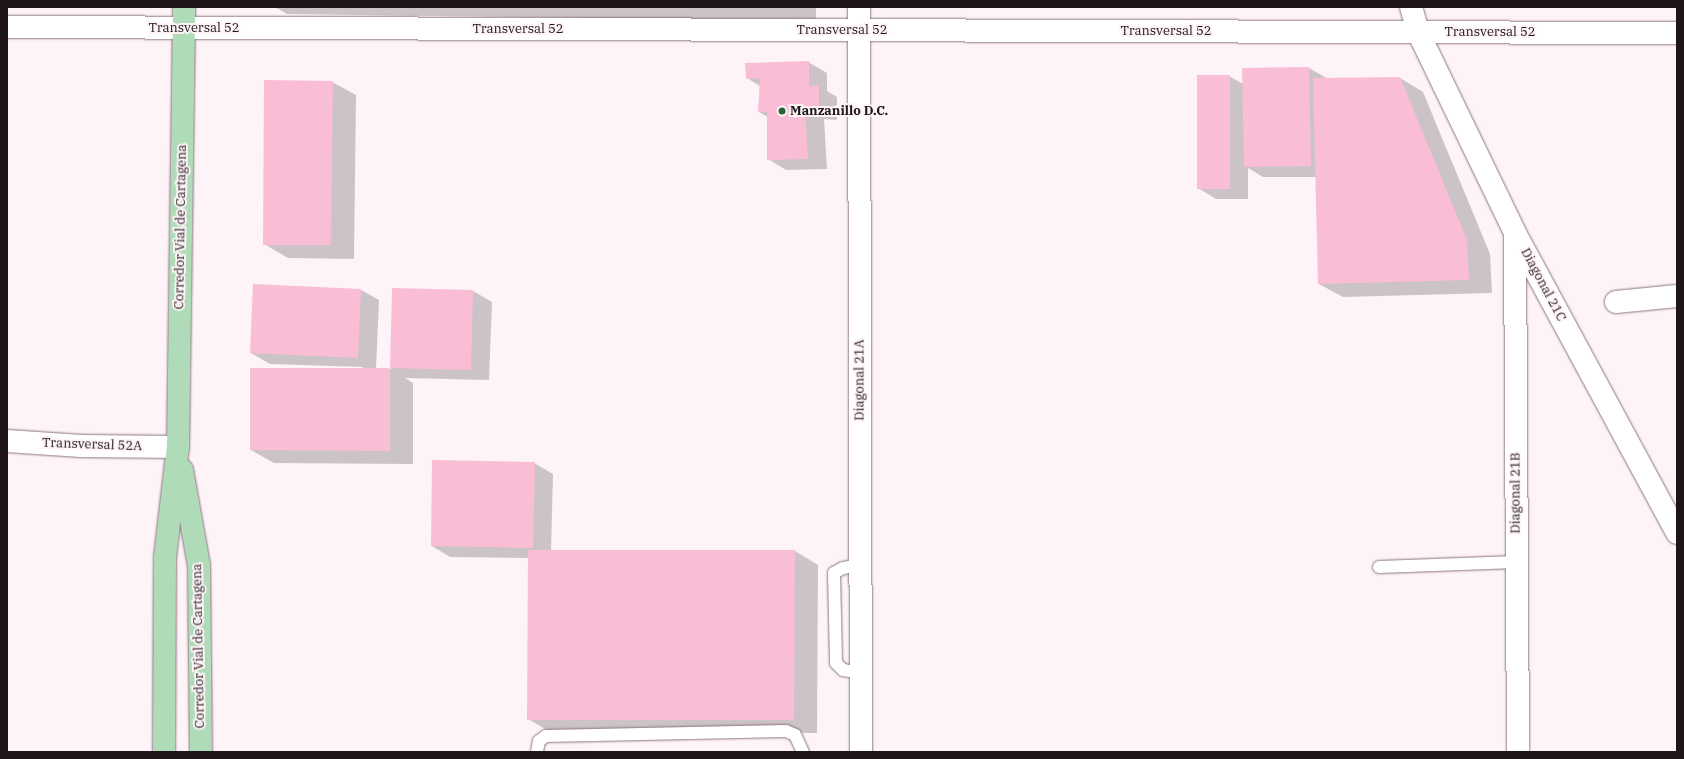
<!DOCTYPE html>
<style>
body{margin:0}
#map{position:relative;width:1684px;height:759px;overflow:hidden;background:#fef4f8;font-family:"IBM Plex Serif",serif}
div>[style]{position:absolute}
.shadow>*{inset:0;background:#0003}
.building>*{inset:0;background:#fabdd6}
.roads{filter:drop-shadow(0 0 1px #8c767f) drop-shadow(0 0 1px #8c767f)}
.service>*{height:12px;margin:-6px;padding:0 6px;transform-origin:6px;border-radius:6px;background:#fff}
.minor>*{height:22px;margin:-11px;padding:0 11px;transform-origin:11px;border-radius:11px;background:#fff}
.tertiary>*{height:22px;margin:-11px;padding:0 11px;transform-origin:11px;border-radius:11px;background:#fff}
.primary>*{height:22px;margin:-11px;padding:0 11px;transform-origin:11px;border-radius:11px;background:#b0dbb8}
.dots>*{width:11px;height:11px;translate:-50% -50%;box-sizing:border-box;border:2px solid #fef4f8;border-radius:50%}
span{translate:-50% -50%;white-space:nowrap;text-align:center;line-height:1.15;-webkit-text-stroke:4px #fef4f8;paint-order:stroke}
.street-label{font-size:13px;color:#1d1518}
.poi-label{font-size:13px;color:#1d1518;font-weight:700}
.left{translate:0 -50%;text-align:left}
.frame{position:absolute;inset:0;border:8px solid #1d1518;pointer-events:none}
</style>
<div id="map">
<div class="shadow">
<div style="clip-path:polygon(275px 7px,816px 7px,816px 21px,287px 14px)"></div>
<div style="clip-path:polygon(808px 62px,827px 73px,827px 91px,837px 97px,837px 120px,824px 119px,827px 169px,786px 170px,768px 159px,768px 117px,759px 112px,760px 86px,747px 78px)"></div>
<div style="clip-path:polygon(1309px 68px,1328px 79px,1400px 78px,1423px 92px,1490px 254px,1492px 293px,1343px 297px,1319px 284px,1316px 177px,1263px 177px,1248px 168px,1248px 199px,1216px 199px,1198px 188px,1229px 76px,1243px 84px)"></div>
<div style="clip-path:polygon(332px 82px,356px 95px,354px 259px,288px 258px,264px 244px)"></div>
<div style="clip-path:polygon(393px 289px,473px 291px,492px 302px,489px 380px,405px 378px,413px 383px,413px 464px,274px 463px,251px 450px,362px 369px,363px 367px,270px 364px,251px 353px,361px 290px,379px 300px,376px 369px,391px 369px)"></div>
<div style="clip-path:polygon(534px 463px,553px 474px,551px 551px,795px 551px,818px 565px,817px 733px,552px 733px,528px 719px,529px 558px,450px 557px,432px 546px)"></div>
</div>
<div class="building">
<div style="clip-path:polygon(809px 61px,809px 86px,819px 85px,819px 110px,805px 109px,808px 159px,767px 160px,767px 112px,758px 112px,760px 78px,746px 79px,745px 63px)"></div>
<div style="clip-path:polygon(1309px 67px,1311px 166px,1244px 167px,1242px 68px)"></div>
<div style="clip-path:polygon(1197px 75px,1230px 75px,1230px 189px,1197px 189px)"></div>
<div style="clip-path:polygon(1400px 77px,1467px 240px,1469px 280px,1318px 284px,1313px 78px)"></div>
<div style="clip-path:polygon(264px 80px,333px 81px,331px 245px,263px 245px)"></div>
<div style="clip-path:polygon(253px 284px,361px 289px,358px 358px,250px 353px)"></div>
<div style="clip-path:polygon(392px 288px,473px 290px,471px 370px,390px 368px)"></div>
<div style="clip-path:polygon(250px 368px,390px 368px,390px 451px,250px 450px)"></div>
<div style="clip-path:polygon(432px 460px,535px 462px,533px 548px,431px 546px)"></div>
<div style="clip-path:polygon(528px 550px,795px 550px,794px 720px,527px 720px)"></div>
</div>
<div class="roads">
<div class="service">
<div style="left:861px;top:564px;width:18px;rotate:167deg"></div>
<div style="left:843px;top:568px;width:10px;rotate:151deg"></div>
<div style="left:834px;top:573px;width:90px;rotate:88.7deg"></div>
<div style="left:836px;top:663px;width:10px;rotate:45deg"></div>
<div style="left:843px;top:670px;width:18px;rotate:9deg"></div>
<div style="left:1379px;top:567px;width:138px;rotate:-2.1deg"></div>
<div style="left:537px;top:752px;width:11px;rotate:-80deg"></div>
<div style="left:539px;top:741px;width:9px;rotate:-36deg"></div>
<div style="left:546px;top:736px;width:240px;rotate:-1.2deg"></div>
<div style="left:786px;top:731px;width:10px;rotate:24deg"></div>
<div style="left:795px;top:735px;width:19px;rotate:65deg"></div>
</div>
<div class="minor">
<div style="left:1411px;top:7px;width:26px;rotate:74deg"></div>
<div style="left:1418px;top:32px;width:223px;rotate:64.2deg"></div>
<div style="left:1515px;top:233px;width:341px;rotate:61.6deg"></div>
<div style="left:7px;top:27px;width:1670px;rotate:0.21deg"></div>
<div style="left:1515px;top:235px;width:517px;rotate:89.67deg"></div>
<div style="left:1616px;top:302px;width:61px;rotate:-5.6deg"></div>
<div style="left:7px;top:441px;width:74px;rotate:3.9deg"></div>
<div style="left:81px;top:446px;width:97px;rotate:0.6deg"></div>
</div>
<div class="tertiary">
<div style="left:859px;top:7px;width:745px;rotate:89.85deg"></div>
</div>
<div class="primary">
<div style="left:182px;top:470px;width:97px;rotate:79.9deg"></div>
<div style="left:199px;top:565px;width:187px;rotate:89.4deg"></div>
<div style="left:164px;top:752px;width:195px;rotate:-89.7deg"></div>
<div style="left:165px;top:557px;width:111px;rotate:-83.3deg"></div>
<div style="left:178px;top:447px;width:440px;rotate:-89.2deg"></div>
</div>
</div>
<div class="dots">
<div style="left:782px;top:111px;background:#226733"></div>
</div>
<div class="street-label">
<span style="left:194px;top:28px">Transversal 52</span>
<span style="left:518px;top:29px">Transversal 52</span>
<span style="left:842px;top:30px">Transversal 52</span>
<span style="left:1166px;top:31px">Transversal 52</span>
<span style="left:1490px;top:32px">Transversal 52</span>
<span style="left:181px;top:227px;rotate:-89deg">Corredor Vial de Cartagena</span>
<span style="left:1543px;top:285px;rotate:62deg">Diagonal 21C</span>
<span style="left:860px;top:380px;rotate:-90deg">Diagonal 21A</span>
<span style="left:92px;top:445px;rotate:2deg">Transversal 52A</span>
<span style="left:1516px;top:493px;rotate:-90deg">Diagonal 21B</span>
<span style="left:199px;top:646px;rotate:-91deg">Corredor Vial de Cartagena</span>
</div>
<div class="poi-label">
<span class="left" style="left:790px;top:111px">Manzanillo D.C.</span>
</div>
<div class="frame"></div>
</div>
